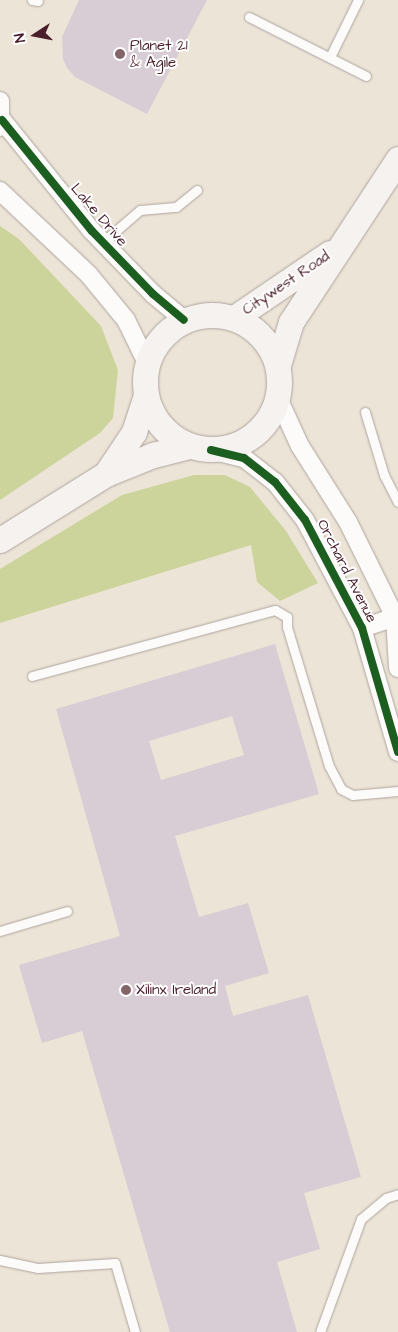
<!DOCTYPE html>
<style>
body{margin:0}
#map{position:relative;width:398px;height:1332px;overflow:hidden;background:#ece4d7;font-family:"Architects Daughter",sans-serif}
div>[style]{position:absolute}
.green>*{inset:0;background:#ccd49b}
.building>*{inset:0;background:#d8cdd4}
.roads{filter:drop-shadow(0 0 1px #aea49e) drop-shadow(0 0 1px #aea49e)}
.service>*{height:9px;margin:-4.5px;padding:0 4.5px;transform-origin:4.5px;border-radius:4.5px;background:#fcfbf9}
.minor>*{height:18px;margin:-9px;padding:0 9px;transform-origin:9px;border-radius:9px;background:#fcfbf9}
.secondary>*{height:25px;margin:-12.5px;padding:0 12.5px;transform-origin:12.5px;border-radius:12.5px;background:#f6f2ef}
.secondary>.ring{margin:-12.5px;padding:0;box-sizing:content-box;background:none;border:25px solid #f6f2ef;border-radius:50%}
.cycleway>*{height:8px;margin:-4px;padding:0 4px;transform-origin:4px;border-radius:4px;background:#1b5e20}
.dots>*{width:14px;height:14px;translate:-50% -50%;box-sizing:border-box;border:2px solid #fff;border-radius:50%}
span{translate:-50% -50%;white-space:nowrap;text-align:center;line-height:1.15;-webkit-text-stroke:4px #fff;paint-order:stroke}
.poi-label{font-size:15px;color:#4a1f2b}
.left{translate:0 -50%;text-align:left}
.street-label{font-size:15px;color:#4a1f2b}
.north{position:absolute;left:10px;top:10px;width:50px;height:50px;-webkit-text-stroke:4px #fff;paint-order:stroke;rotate:259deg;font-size:14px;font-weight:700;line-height:20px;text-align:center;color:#4a1f2b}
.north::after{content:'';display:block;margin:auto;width:18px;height:22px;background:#4a1f2b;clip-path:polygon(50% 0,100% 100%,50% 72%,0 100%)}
</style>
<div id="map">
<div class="green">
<div style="clip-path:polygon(0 226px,19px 239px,101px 326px,118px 370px,113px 418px,100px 433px,0 500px)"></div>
<div style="clip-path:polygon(194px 475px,225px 475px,250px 487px,286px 531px,318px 583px,280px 601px,257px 582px,251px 545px,0 623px,0 569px,122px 495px)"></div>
</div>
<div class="building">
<div style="clip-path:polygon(79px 0,207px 0,147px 114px,75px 77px,67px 68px,63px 59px,62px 37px)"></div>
<div style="clip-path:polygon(evenodd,275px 644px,319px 794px,175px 836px,199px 917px,248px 903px,269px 973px,225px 986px,233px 1016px,308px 995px,361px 1177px,304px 1193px,320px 1249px,277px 1262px,297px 1332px,170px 1332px,82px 1031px,42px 1043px,19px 965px,120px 936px,56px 709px,275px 644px,232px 716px,244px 755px,161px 780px,149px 741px,232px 716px)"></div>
</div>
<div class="roads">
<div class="service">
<div style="left:32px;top:0;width:6px;rotate:9deg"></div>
<div style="left:249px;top:17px;width:131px;rotate:26.8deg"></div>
<div style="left:330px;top:57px;width:64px;rotate:-63.8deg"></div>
<div style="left:103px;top:242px;width:49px;rotate:-40.9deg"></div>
<div style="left:140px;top:210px;width:36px;rotate:-5deg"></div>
<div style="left:176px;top:207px;width:27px;rotate:-39deg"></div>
<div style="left:365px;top:412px;width:66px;rotate:73.2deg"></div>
<div style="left:384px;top:475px;width:30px;rotate:63deg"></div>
<div style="left:32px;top:676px;width:252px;rotate:-15.2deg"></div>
<div style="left:275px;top:610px;width:14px;rotate:30deg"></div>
<div style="left:287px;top:617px;width:10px;rotate:90deg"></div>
<div style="left:287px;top:627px;width:145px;rotate:73.2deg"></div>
<div style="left:329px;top:766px;width:26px;rotate:62deg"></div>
<div style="left:341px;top:789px;width:13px;rotate:27deg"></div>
<div style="left:353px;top:795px;width:45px;rotate:-5.1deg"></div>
<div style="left:0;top:931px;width:70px;rotate:-16.6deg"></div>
<div style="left:0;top:1260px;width:39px;rotate:12deg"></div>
<div style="left:38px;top:1268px;width:77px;rotate:-3.7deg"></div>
<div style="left:115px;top:1263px;width:72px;rotate:73.8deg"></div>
<div style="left:320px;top:1332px;width:120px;rotate:-70.1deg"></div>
<div style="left:361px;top:1219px;width:33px;rotate:-40deg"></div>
<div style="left:386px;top:1198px;width:13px;rotate:-18deg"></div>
</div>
<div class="minor">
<div style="left:0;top:101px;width:26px;rotate:90deg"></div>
<div style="left:2px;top:120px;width:143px;rotate:51deg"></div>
<div style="left:92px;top:231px;width:88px;rotate:45.9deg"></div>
<div style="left:153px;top:294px;width:40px;rotate:40deg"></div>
<div style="left:0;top:191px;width:122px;rotate:43.3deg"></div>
<div style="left:89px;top:275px;width:58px;rotate:50.6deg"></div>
<div style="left:126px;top:320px;width:48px;rotate:64deg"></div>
<div style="left:278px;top:398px;width:53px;rotate:65.4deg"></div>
<div style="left:300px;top:446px;width:90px;rotate:57.7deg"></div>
<div style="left:348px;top:522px;width:106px;rotate:63.7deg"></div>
<div style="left:395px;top:617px;width:51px;rotate:86.6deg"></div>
<div style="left:211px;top:450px;width:34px;rotate:14deg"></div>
<div style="left:244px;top:458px;width:39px;rotate:38deg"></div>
<div style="left:275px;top:482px;width:48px;rotate:51.7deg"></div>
<div style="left:305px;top:520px;width:122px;rotate:62.2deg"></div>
<div style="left:362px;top:628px;width:129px;rotate:73.8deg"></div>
<div style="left:362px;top:628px;width:35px;rotate:-18deg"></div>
</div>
<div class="secondary">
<div class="ring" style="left:145px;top:315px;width:109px;height:109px"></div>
<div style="left:234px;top:318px;width:116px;rotate:-34.1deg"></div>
<div style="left:278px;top:365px;width:45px;rotate:-73.2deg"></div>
<div style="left:291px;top:322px;width:195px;rotate:-56.7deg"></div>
<div style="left:106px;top:474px;width:50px;rotate:-56.3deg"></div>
<div style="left:134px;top:432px;width:38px;rotate:-72deg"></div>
<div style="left:0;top:540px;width:125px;rotate:-31.9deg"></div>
<div style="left:106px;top:474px;width:51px;rotate:-22deg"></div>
<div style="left:153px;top:455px;width:38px;rotate:-14deg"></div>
</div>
</div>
<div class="cycleway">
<div style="left:2px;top:120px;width:143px;rotate:51deg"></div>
<div style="left:92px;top:231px;width:88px;rotate:45.9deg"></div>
<div style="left:153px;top:294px;width:40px;rotate:40deg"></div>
<div style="left:211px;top:450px;width:34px;rotate:14deg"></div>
<div style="left:244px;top:458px;width:39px;rotate:38deg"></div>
<div style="left:275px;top:482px;width:48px;rotate:51.7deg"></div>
<div style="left:305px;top:520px;width:122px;rotate:62.2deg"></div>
<div style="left:362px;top:628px;width:129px;rotate:73.8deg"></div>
</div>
<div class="dots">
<div style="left:120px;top:54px;background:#836467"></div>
<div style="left:126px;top:990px;background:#836467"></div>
</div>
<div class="poi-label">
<span class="left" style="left:130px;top:54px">Planet 21<br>&amp; Agile</span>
<span class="left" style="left:136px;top:990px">Xilinx Ireland</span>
</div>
<div class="street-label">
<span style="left:99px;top:215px;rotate:49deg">Lake Drive</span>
<span style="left:286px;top:283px;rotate:-34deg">Citywest Road</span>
<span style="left:347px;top:571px;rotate:63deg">Orchard Avenue</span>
</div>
<div class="north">N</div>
</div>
